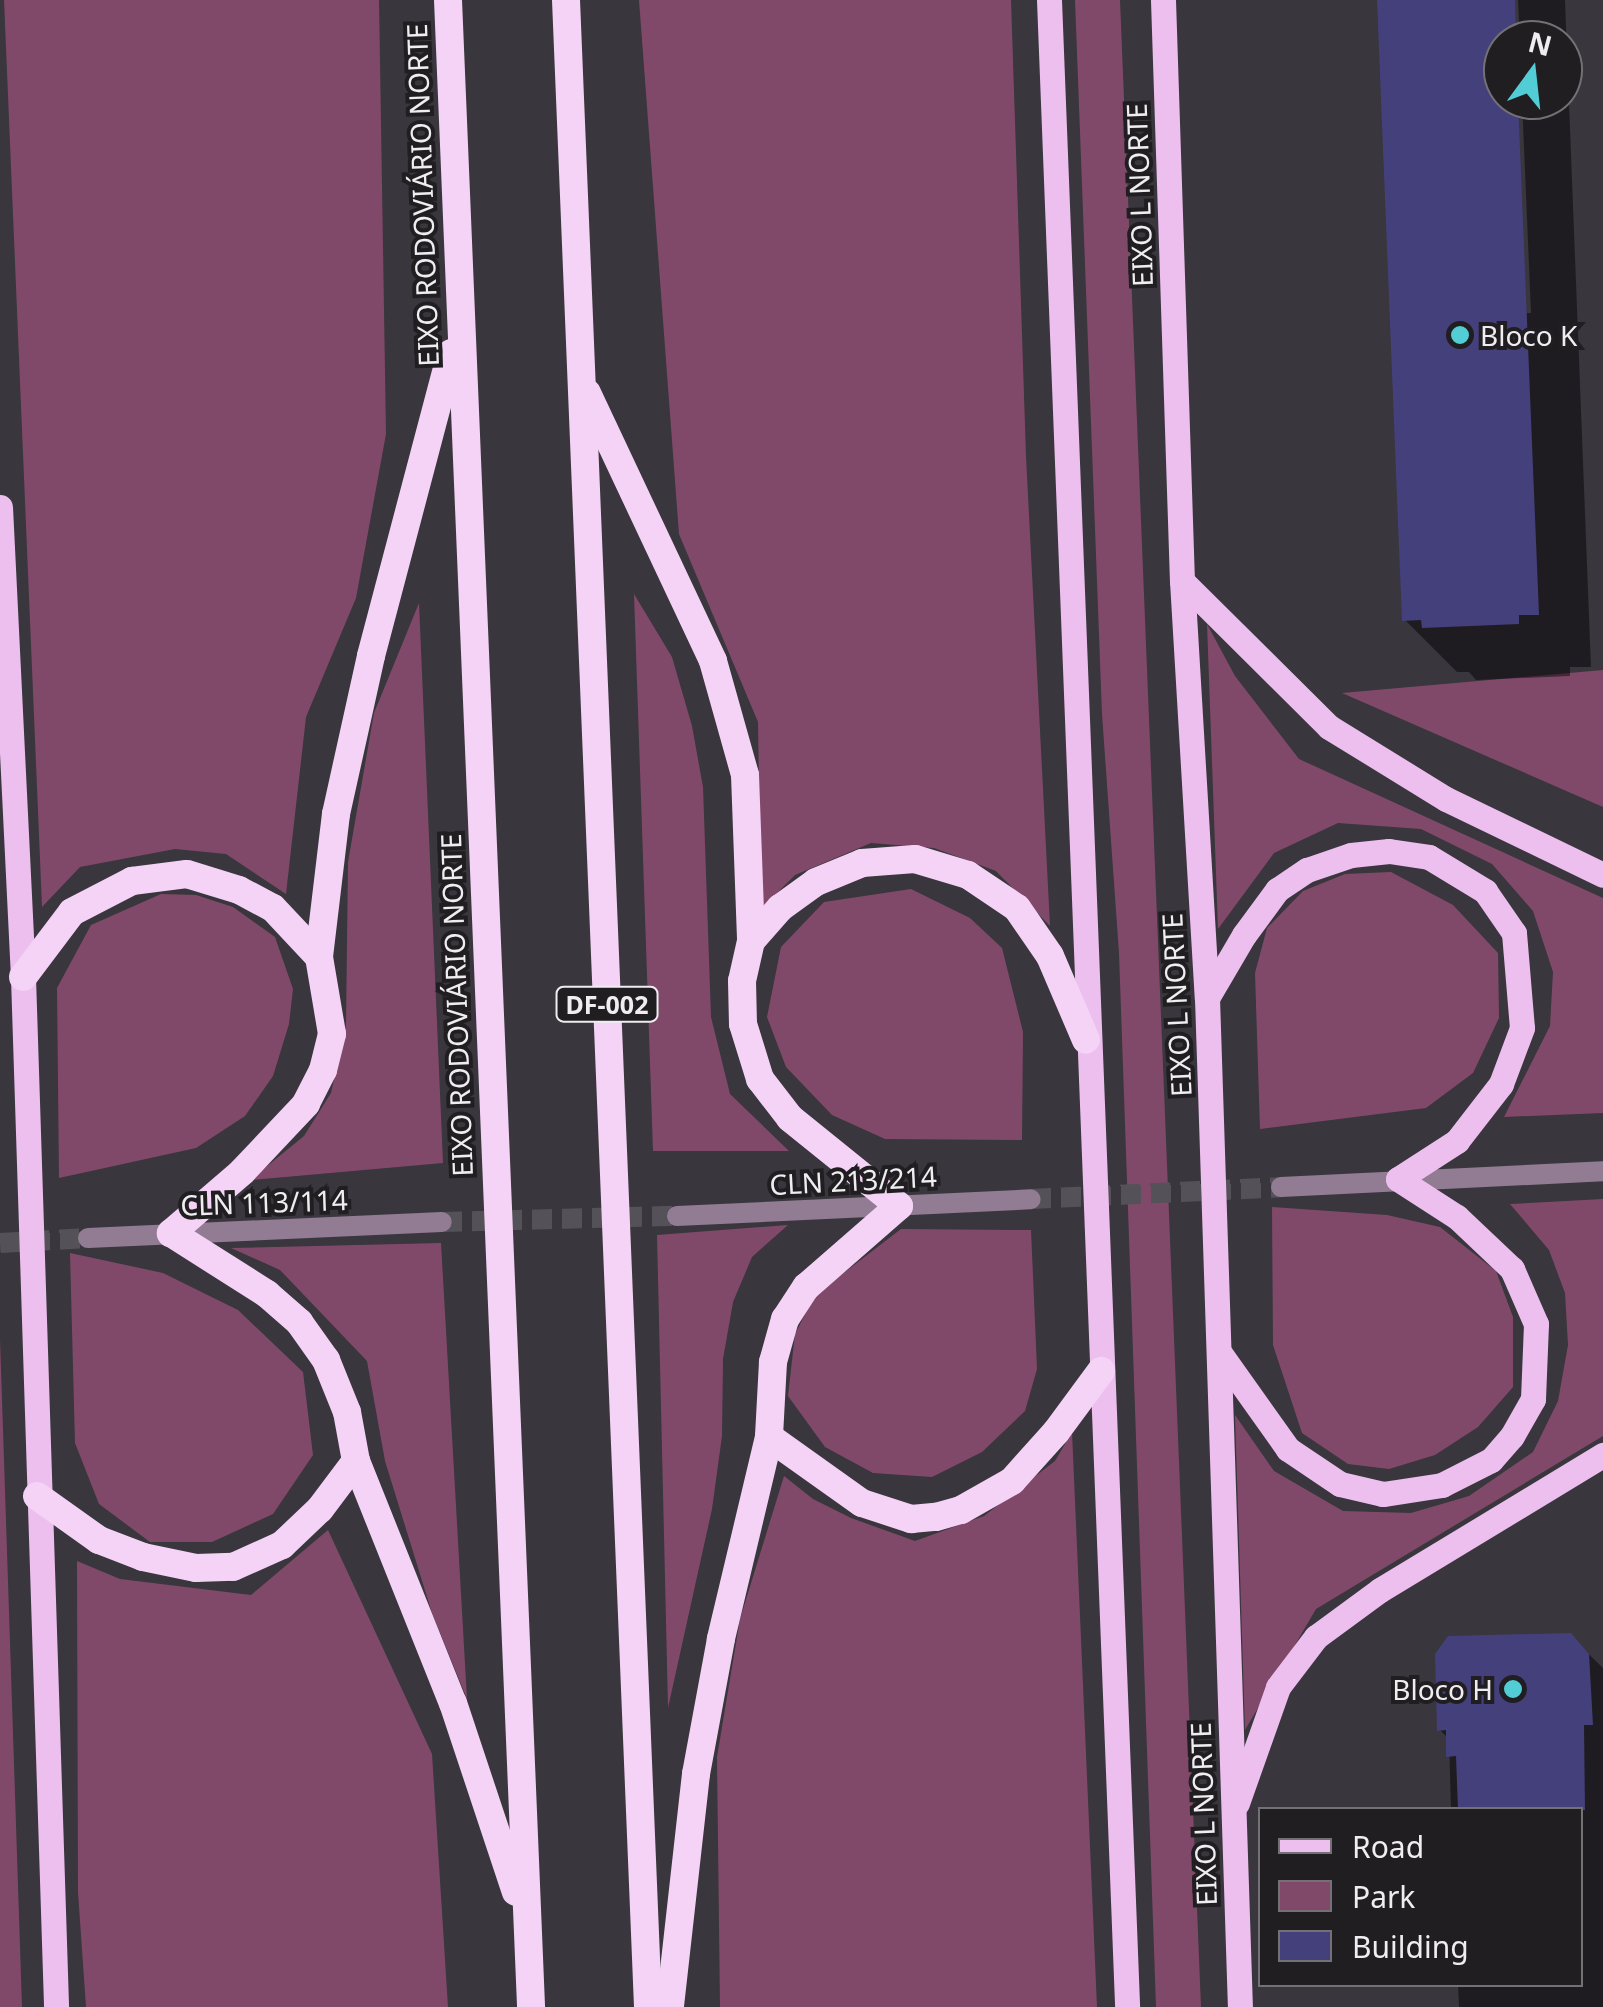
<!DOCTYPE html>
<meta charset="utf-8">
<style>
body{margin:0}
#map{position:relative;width:1603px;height:2007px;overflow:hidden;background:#39363d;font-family:"Noto Sans",sans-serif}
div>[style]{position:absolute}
.green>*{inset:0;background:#814969}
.shadow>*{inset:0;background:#0007}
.building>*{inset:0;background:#44407b}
.tertiary-tunnel>*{height:20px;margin-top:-10px;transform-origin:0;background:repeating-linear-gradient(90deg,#545158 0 20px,transparent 0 30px)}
.tertiary>*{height:20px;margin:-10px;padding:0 10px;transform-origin:10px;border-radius:10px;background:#927c93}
.primary>*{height:25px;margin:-12.5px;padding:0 12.5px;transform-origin:12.5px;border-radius:12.5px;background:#edbfee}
.trunk>*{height:28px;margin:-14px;padding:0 14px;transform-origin:14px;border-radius:14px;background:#f5d3f6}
.dots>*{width:28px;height:28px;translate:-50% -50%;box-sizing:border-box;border:5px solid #201e21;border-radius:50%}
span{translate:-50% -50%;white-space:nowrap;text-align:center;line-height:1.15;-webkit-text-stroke:8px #201e21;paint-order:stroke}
.shield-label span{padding:2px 8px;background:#201e21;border:2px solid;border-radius:8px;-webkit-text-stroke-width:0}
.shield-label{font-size:25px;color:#efedf2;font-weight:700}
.street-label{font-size:28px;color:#efedf2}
.poi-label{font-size:28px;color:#efedf2}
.left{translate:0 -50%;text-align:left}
.right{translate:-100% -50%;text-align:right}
.legend{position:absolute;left:1258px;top:1807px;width:325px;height:180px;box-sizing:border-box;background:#201e21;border:2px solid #737175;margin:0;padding:12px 18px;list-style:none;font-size:30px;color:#efedf2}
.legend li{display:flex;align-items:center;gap:20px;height:50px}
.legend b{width:50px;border:2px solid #737175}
.north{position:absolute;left:1483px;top:20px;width:100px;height:100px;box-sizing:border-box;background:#201e21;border:2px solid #737175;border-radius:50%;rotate:15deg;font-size:28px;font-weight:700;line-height:40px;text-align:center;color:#efedf2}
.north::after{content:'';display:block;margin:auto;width:35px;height:45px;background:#52ccd5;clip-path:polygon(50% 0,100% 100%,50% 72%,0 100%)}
</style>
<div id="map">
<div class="green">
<div style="clip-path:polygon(4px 0,379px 0,386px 434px,356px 598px,306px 717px,286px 894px,226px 854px,175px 849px,80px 867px,42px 907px)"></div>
<div style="clip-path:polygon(639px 0,1011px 0,1026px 456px,1050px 926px,996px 871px,934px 848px,871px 843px,795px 875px,761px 909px,758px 722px,679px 534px)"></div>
<div style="clip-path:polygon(1075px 0,1120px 0,1201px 2007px,1156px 2007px,1119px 953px,1102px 714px)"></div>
<div style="clip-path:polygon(634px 594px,672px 657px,692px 726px,703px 787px,711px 1017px,730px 1094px,789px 1151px,653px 1151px)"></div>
<div style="clip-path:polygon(419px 603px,443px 1163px,250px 1180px,304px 1136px,331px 1093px,346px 1025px,348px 862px,374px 713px)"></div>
<div style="clip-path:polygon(1207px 624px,1235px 676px,1299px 759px,1603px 898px,1603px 1113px,1504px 1117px,1550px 1026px,1553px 972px,1533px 911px,1492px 864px,1421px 829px,1338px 823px,1274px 853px,1218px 929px)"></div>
<div style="clip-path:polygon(1603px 670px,1603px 807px,1342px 693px)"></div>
<div style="clip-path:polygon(1391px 872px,1453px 905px,1498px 953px,1499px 1018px,1473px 1073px,1426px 1108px,1260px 1129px,1255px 973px,1267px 928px,1303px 891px,1345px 874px)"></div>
<div style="clip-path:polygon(911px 889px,970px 918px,1002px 948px,1023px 1032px,1022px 1140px,885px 1139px,832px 1115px,786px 1067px,767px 1017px,781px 947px,824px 902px)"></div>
<div style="clip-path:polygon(161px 894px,196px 895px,233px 907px,275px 937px,293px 989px,289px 1024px,273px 1076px,245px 1116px,196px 1148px,59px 1178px,57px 988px,91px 925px)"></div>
<div style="clip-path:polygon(1603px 1199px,1603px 1436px,1316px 1609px,1245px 1730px,1235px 1415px,1274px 1471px,1343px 1511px,1411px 1513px,1469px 1496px,1533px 1452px,1558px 1401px,1568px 1345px,1565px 1293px,1549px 1250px,1510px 1204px)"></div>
<div style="clip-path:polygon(1272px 1207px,1387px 1215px,1440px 1227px,1496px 1271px,1513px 1317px,1513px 1387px,1478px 1427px,1435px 1455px,1389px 1469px,1348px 1464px,1302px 1433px,1273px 1345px)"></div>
<div style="clip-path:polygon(788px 1225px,752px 1257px,733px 1302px,723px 1359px,722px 1436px,712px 1509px,668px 1708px,657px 1235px)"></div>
<div style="clip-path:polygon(901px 1229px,1031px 1230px,1037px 1369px,1025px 1411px,982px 1452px,932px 1477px,873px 1473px,825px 1447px,788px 1396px,795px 1334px,815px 1295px)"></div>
<div style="clip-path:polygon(441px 1243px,467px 1699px,432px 1613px,385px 1461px,367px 1361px,280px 1270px,231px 1248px)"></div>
<div style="clip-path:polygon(70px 1253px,163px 1273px,238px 1310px,303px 1372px,313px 1455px,273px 1514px,212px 1542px,150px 1542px,99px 1504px,75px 1443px)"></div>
<div style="clip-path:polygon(0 1339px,22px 2007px,0 2007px)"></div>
<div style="clip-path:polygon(1072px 1432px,1097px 2007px,720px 2007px,717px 1757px,740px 1619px,784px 1476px,813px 1499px,851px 1518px,915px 1541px,984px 1516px,1055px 1461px)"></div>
<div style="clip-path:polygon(328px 1530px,432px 1754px,448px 2007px,86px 2007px,78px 1892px,77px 1561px,120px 1579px,251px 1595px)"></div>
</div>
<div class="shadow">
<div style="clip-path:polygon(1379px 0,1513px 0,1515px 40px,1503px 40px,1503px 100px,1517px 100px,1526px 313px,1531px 313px,1522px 100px,1563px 100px,1563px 40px,1520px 40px,1518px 0,1565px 0,1591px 667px,1570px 667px,1570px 676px,1476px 680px,1469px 672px,1457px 672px,1405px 620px)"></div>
<div style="clip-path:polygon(1570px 1636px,1603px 1668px,1603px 2007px,1459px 2007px,1458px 1984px,1580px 1984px,1580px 1810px,1451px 1810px,1449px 1739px,1440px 1730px)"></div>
</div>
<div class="building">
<div style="clip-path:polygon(1377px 0,1515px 0,1516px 40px,1503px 40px,1503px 100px,1518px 100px,1539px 615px,1519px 615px,1519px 624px,1422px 628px,1421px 620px,1402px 621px)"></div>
<div style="clip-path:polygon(1571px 1633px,1589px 1654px,1593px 1725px,1584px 1725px,1585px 1810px,1458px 1810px,1456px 1756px,1446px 1757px,1446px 1730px,1437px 1731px,1435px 1654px,1448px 1636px)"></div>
</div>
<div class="tertiary-tunnel">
<div style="left:1031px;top:1199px;width:250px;rotate:-2.7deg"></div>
<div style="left:442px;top:1222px;width:235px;rotate:-1.5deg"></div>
<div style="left:0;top:1243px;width:88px;rotate:-3.3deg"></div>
</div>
<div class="tertiary">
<div style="left:1281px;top:1187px;width:322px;rotate:-2.8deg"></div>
<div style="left:677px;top:1216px;width:354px;rotate:-2.7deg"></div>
<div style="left:88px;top:1238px;width:354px;rotate:-2.6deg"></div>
</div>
<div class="primary">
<div style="left:1049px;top:0;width:2009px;rotate:87.77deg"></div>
<div style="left:1163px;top:0;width:581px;rotate:88.13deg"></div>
<div style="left:1182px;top:581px;width:418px;rotate:86.6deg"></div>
<div style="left:1207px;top:998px;width:1010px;rotate:88.13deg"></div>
<div style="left:0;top:507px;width:471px;rotate:87.2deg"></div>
<div style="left:23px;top:977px;width:1031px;rotate:88.16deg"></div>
<div style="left:1182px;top:581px;width:207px;rotate:44.8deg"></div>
<div style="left:1329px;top:727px;width:137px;rotate:31.6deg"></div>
<div style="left:1446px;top:799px;width:174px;rotate:25.8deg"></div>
<div style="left:1207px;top:998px;width:73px;rotate:-59.6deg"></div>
<div style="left:1244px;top:935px;width:56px;rotate:-53.7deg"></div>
<div style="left:1277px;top:890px;width:36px;rotate:-34deg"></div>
<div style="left:1307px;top:870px;width:46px;rotate:-18.8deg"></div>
<div style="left:1351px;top:855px;width:38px;rotate:-6deg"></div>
<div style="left:1389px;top:851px;width:40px;rotate:8.5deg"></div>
<div style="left:1429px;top:857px;width:66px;rotate:31.3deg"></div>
<div style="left:1485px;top:891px;width:51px;rotate:55.4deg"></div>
<div style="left:1514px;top:933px;width:95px;rotate:85.2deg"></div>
<div style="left:1522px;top:1028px;width:60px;rotate:110.6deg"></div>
<div style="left:1501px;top:1084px;width:72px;rotate:127.7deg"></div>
<div style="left:1457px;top:1141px;width:70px;rotate:147.2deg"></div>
<div style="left:1398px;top:1179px;width:70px;rotate:32.8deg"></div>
<div style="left:1457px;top:1217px;width:76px;rotate:43.4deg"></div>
<div style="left:1512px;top:1269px;width:60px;rotate:66.4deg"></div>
<div style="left:1536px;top:1324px;width:75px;rotate:92.3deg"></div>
<div style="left:1533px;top:1399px;width:43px;rotate:119.6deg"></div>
<div style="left:1512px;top:1436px;width:32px;rotate:131deg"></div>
<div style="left:1491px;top:1460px;width:55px;rotate:153deg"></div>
<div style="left:1442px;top:1485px;width:60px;rotate:171.3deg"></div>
<div style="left:1383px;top:1494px;width:44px;rotate:-166.9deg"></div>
<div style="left:1340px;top:1484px;width:63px;rotate:-146.1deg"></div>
<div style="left:1288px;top:1449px;width:119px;rotate:-125.4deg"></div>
<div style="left:1237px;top:1803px;width:123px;rotate:-70.5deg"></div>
<div style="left:1278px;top:1687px;width:63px;rotate:-52.8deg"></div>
<div style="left:1316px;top:1637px;width:79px;rotate:-36.3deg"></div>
<div style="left:1380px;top:1590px;width:261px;rotate:-31.2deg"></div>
</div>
<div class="trunk">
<div style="left:448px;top:0;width:2009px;rotate:87.63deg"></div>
<div style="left:566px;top:0;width:2009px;rotate:87.66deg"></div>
<div style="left:451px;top:353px;width:313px;rotate:104.8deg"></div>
<div style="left:371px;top:656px;width:162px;rotate:102.5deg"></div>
<div style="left:336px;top:814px;width:144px;rotate:96.8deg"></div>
<div style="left:319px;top:957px;width:78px;rotate:80.4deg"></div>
<div style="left:332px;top:1034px;width:37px;rotate:104deg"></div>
<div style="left:323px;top:1070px;width:38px;rotate:117deg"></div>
<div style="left:306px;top:1104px;width:93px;rotate:133.3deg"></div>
<div style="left:242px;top:1172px;width:94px;rotate:139.3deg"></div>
<div style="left:171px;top:1233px;width:114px;rotate:32.4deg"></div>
<div style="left:267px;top:1294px;width:43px;rotate:41.2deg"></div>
<div style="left:299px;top:1322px;width:47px;rotate:54.6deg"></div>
<div style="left:326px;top:1360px;width:56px;rotate:68deg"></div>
<div style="left:347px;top:1412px;width:50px;rotate:79.6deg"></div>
<div style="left:356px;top:1461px;width:261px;rotate:68.2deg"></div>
<div style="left:453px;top:1703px;width:199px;rotate:71.6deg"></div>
<div style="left:587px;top:393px;width:296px;rotate:64.8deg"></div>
<div style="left:713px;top:661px;width:118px;rotate:74.3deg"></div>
<div style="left:745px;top:775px;width:166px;rotate:87.9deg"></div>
<div style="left:751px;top:941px;width:41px;rotate:102.7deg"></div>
<div style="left:742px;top:981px;width:43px;rotate:88.7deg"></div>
<div style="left:743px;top:1024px;width:58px;rotate:72.8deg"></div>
<div style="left:760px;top:1079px;width:49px;rotate:52.4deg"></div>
<div style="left:790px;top:1118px;width:140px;rotate:38.9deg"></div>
<div style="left:899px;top:1206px;width:123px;rotate:138.9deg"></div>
<div style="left:806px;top:1287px;width:38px;rotate:123deg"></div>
<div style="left:785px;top:1319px;width:45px;rotate:105.6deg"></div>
<div style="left:773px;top:1362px;width:75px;rotate:93.1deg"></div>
<div style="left:769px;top:1437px;width:208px;rotate:103.4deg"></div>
<div style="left:721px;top:1639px;width:137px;rotate:100.5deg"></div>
<div style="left:696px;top:1774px;width:234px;rotate:96.4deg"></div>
<div style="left:751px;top:941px;width:44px;rotate:-48.7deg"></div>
<div style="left:780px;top:908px;width:44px;rotate:-35.8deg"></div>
<div style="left:816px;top:882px;width:50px;rotate:-22.4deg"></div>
<div style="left:862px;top:863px;width:53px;rotate:-4.3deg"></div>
<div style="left:915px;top:859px;width:55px;rotate:16.8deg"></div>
<div style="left:968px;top:875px;width:59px;rotate:34deg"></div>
<div style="left:1017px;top:908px;width:58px;rotate:55.5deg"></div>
<div style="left:1050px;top:956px;width:91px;rotate:66.8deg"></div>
<div style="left:23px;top:977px;width:81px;rotate:-53deg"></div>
<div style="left:72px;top:912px;width:68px;rotate:-27.3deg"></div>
<div style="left:132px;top:881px;width:55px;rotate:-7.3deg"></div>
<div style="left:187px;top:874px;width:54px;rotate:17.1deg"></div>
<div style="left:239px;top:890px;width:38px;rotate:28deg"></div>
<div style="left:273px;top:908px;width:67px;rotate:46.8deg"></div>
<div style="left:769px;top:1437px;width:114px;rotate:35.4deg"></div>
<div style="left:862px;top:1503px;width:52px;rotate:18.1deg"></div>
<div style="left:911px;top:1519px;width:25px;rotate:-5deg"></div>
<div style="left:936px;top:1517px;width:26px;rotate:-16deg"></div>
<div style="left:961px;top:1510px;width:59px;rotate:-29.6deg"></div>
<div style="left:1012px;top:1481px;width:66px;rotate:-48.1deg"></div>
<div style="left:1056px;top:1432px;width:76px;rotate:-53.6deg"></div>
<div style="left:37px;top:1496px;width:76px;rotate:35.4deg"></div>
<div style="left:99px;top:1540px;width:47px;rotate:21.1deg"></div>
<div style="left:143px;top:1557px;width:54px;rotate:11.7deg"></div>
<div style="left:196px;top:1568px;width:37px;rotate:-2deg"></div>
<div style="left:233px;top:1567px;width:54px;rotate:-24.2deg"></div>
<div style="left:282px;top:1545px;width:52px;rotate:-43.5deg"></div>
<div style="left:320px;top:1509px;width:60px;rotate:-53.1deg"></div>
</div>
<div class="dots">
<div style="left:1460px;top:335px;background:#52ccd5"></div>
<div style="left:1513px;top:1689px;background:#52ccd5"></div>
</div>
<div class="shield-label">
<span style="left:607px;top:1004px">DF-002</span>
</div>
<div class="street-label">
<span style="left:422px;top:195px;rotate:-92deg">EIXO RODOVIÁRIO NORTE</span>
<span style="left:1139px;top:195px;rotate:-92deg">EIXO L NORTE</span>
<span style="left:456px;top:1005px;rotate:-92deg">EIXO RODOVIÁRIO NORTE</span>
<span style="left:1176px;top:1005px;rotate:-93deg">EIXO L NORTE</span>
<span style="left:853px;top:1180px;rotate:-3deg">CLN 213/214</span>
<span style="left:264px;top:1202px;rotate:-2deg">CLN 113/114</span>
<span style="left:1203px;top:1814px;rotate:-92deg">EIXO L NORTE</span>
</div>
<div class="poi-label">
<span class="left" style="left:1480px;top:335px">Bloco K</span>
<span class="right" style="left:1493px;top:1689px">Bloco H</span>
</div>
<ul class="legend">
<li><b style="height:12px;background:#edbfee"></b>Road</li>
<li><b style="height:28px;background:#814969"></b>Park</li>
<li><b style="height:28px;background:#44407b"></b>Building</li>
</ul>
<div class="north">N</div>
</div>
